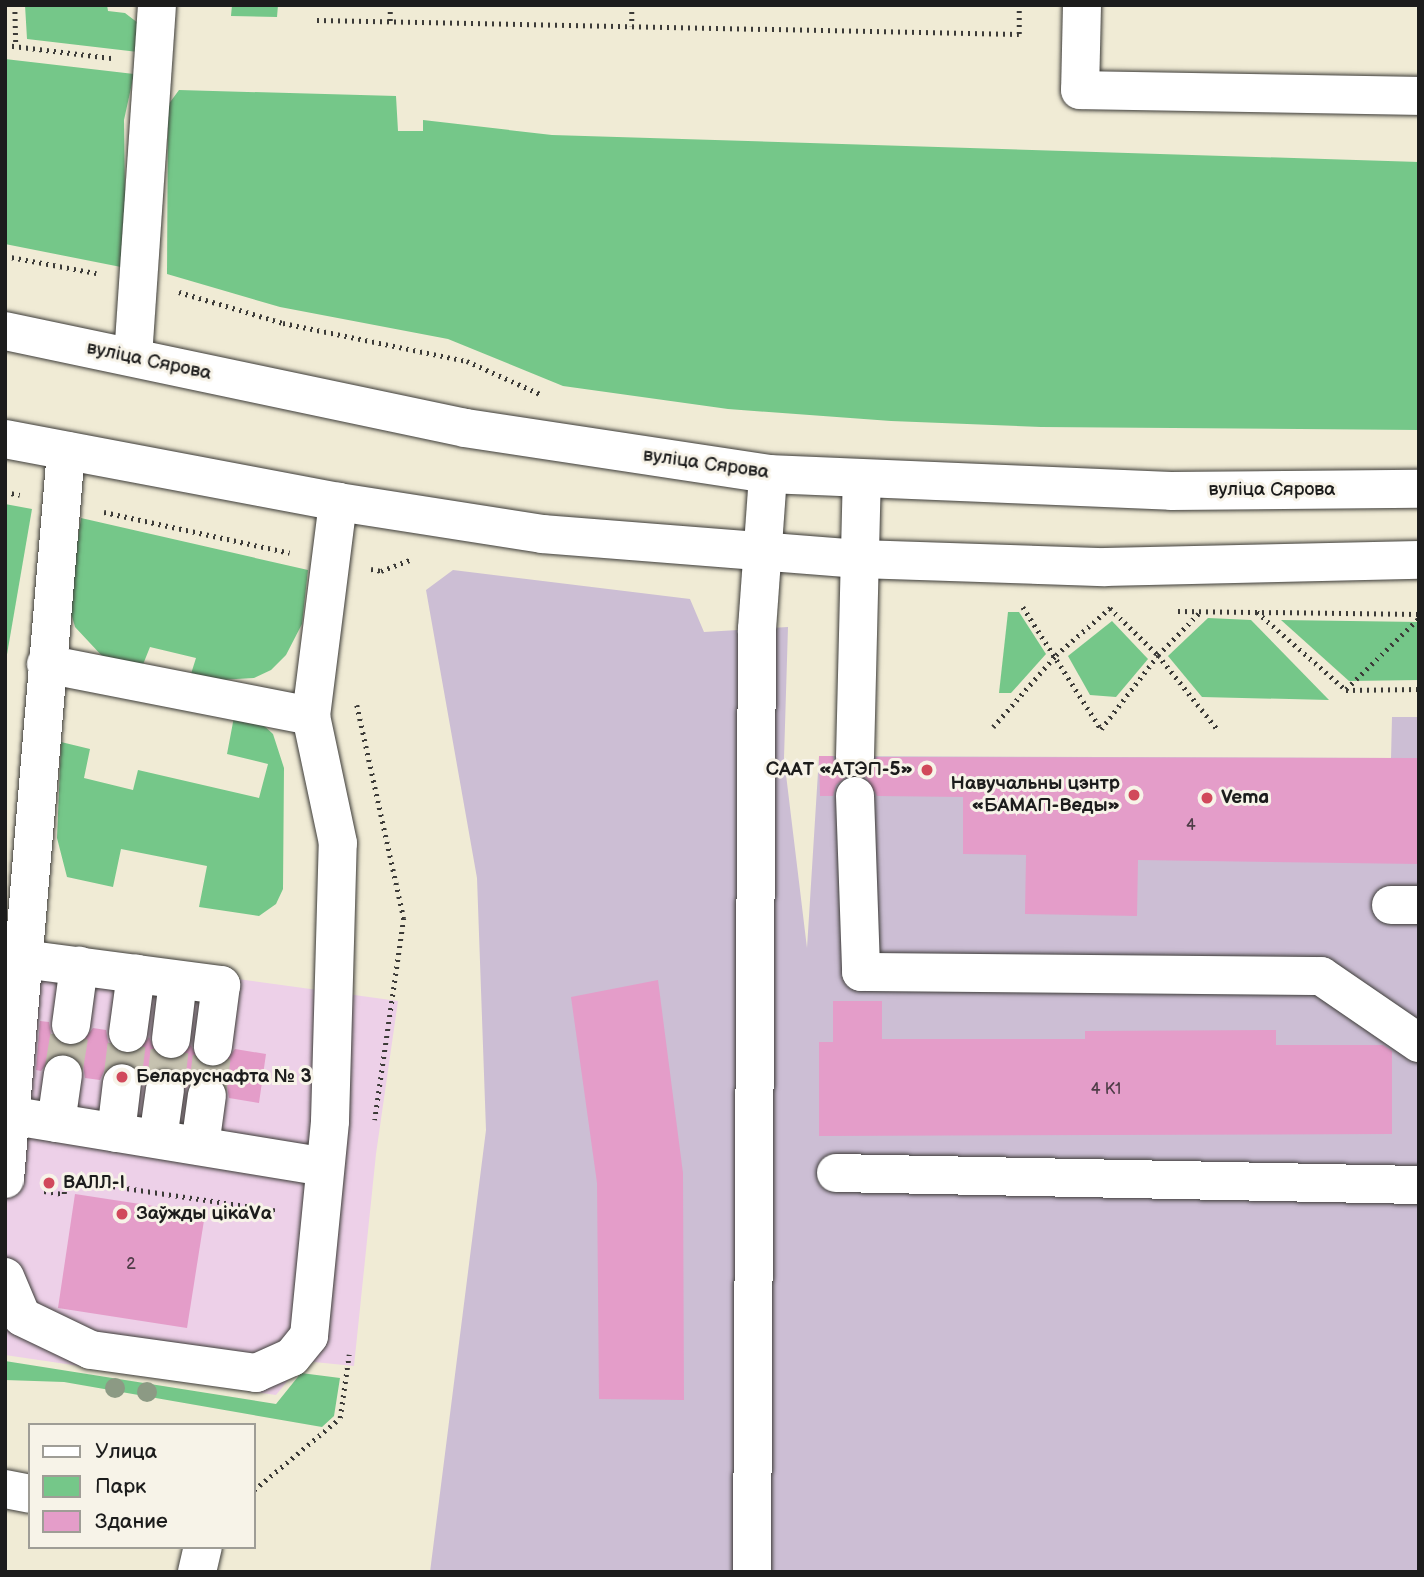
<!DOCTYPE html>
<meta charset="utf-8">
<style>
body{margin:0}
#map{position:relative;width:1424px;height:1577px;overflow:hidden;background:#f0ebd5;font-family:"Balsamiq Sans",sans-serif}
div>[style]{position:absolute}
.built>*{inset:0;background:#edd0e8}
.industrial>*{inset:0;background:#ccbed4}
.green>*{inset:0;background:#75c789}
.building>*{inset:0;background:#e49dc9}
.minor-tunnel>*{height:38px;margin-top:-19px;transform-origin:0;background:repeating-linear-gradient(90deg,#c6c2b0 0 38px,transparent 0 57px)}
.path>*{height:4.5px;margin-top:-2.25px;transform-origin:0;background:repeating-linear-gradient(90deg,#3c3b38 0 2px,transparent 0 7px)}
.roads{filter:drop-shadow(0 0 2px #3c3b38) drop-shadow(0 0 2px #3c3b38)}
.minor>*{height:38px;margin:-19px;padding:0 19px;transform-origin:19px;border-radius:19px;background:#fff}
.trees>*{width:20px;height:20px;margin:-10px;border-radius:50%;background:#8c9a84}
.dots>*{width:19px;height:19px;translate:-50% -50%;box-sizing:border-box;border:4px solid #f7f3e8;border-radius:50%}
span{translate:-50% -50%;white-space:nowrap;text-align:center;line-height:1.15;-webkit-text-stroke:6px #f7f3e8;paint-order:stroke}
.number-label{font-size:16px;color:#4e3c47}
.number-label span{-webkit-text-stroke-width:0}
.street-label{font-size:19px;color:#1c1c1c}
.poi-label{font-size:19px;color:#1c1c1c;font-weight:700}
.right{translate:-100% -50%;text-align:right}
.left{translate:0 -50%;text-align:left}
.frame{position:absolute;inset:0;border:7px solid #1c1c1c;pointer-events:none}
.legend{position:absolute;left:28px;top:1423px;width:228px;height:126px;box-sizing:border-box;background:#f7f3e8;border:2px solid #9f9d96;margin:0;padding:9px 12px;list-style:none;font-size:21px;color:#1c1c1c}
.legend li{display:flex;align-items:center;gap:14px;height:35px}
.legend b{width:35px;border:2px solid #9f9d96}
</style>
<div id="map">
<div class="built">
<div style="clip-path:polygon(5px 947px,398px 1001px,376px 1154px,354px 1366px,304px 1361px,276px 1395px,5px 1355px)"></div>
</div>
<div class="industrial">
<div style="clip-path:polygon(453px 570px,690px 599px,704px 632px,788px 627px,784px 758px,807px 948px,819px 756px,1391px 758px,1392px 717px,1419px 717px,1419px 1572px,430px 1572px,486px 1130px,477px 878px,426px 590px)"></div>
</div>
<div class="green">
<div style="clip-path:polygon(25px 5px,107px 5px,108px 11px,125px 13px,138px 23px,138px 52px,27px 39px)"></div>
<div style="clip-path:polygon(232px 5px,278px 5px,277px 17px,231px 16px)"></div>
<div style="clip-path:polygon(5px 59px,134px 74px,124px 120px,126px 268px,5px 244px)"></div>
<div style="clip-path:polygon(179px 90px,396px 96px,398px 131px,423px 131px,423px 120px,552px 135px,1419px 162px,1419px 430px,1041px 427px,891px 421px,728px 409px,563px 386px,448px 339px,280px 307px,167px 274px,168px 105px)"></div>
<div style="clip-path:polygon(5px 504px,32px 509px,5px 666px)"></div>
<div style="clip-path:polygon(81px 518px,308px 570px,302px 624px,286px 655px,271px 670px,254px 678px,218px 680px,190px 677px,196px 658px,150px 647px,142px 667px,103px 657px,75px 627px,68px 602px)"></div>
<div style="clip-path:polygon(1008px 612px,1019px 612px,1046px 654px,1011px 693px,999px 693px)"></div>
<div style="clip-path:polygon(1208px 618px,1251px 620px,1329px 700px,1202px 697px,1168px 656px)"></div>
<div style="clip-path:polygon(1281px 620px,1419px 622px,1419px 680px,1349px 681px)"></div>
<div style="clip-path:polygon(1112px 621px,1148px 659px,1116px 697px,1090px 695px,1068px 656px)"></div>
<div style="clip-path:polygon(234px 717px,261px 723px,273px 734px,284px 768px,283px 889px,276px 904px,259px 916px,199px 907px,207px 866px,121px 849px,113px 887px,67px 877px,57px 838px,61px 742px,90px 749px,84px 778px,133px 790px,138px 770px,259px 798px,268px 764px,227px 754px)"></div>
<div style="clip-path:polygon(5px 1361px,276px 1404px,301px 1373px,340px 1378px,334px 1416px,322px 1427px,64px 1382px,5px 1380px)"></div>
</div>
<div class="building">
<div style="clip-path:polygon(819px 756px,833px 756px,836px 768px,846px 777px,836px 785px,833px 796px,820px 796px)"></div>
<div style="clip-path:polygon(877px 757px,1419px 758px,1419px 864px,1138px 860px,1137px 916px,1025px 914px,1026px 855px,963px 854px,963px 797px,877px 796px,865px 776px)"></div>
<div style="clip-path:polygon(658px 980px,683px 1173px,684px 1400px,599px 1399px,597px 1183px,571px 997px)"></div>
<div style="clip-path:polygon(833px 1001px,882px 1001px,882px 1039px,1085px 1039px,1085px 1031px,1276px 1030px,1276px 1045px,1383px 1045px,1392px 1051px,1392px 1134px,819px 1136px,819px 1042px,833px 1042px)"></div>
<div style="clip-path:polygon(40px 1021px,49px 1022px,51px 1034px,67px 1046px,80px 1045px,93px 1028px,106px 1030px,108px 1042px,124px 1054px,137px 1053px,149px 1037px,158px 1057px,179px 1059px,191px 1045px,199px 1063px,209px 1068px,222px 1066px,235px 1049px,266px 1054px,259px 1103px,229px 1098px,227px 1086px,211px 1074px,198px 1075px,186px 1089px,178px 1071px,157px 1069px,144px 1085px,136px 1066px,124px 1061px,105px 1069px,100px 1080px,85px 1078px,83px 1065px,67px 1053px,54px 1054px,41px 1071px,36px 1070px)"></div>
<div style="clip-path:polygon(75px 1194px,205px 1214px,187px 1328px,58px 1308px)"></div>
</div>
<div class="minor-tunnel">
<div style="left:63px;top:1074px;width:50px;rotate:-80.7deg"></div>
<div style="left:122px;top:1083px;width:50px;rotate:-83.2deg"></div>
<div style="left:165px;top:1089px;width:50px;rotate:-83.2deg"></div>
<div style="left:207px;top:1095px;width:49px;rotate:-83deg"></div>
</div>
<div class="path">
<div style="left:15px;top:5px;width:41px;rotate:88.6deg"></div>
<div style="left:632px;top:5px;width:21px;rotate:90deg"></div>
<div style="left:317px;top:20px;width:702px;rotate:1.14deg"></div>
<div style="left:1019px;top:34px;width:29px;rotate:-90deg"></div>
<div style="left:390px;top:21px;width:16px;rotate:-90deg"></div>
<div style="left:5px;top:45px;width:107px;rotate:7deg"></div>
<div style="left:5px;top:256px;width:93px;rotate:10.6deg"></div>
<div style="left:179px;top:292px;width:109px;rotate:16.6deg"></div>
<div style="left:283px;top:323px;width:188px;rotate:11.7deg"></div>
<div style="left:467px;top:361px;width:80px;rotate:24.3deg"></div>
<div style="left:5px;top:492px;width:15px;rotate:11deg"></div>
<div style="left:104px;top:512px;width:190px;rotate:12.4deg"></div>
<div style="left:371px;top:569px;width:10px;rotate:11deg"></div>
<div style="left:381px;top:571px;width:33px;rotate:-21deg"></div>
<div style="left:1023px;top:607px;width:145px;rotate:57.4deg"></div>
<div style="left:1101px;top:729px;width:93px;rotate:-52.4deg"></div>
<div style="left:1158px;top:655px;width:59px;rotate:-45.7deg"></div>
<div style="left:1178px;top:611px;width:241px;rotate:0.7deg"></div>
<div style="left:1257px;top:612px;width:118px;rotate:41.2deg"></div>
<div style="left:1346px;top:690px;width:73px;rotate:-0.8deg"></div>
<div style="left:1346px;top:689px;width:102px;rotate:-44.2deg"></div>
<div style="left:357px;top:705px;width:218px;rotate:77.6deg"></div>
<div style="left:404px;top:918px;width:204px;rotate:98.2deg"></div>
<div style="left:993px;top:727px;width:96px;rotate:-48.8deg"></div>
<div style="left:1056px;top:655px;width:72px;rotate:-41deg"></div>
<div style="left:1110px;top:608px;width:67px;rotate:44.4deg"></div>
<div style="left:1158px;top:655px;width:96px;rotate:51.3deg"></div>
<div style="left:44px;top:1191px;width:20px;rotate:9deg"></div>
<div style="left:64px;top:1194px;width:15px;rotate:-86deg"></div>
<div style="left:65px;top:1179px;width:216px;rotate:8.5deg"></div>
<div style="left:254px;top:1490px;width:112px;rotate:-39.9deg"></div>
<div style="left:340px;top:1418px;width:64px;rotate:-81.9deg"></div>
</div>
<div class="roads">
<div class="minor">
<div style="left:1082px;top:5px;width:85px;rotate:91.3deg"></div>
<div style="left:1080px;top:90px;width:339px;rotate:1deg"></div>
<div style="left:5px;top:331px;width:470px;rotate:11.9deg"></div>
<div style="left:465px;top:428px;width:306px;rotate:8.6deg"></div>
<div style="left:768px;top:474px;width:403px;rotate:2.4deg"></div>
<div style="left:1171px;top:491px;width:248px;rotate:-0.5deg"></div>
<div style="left:133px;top:357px;width:353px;rotate:-86.1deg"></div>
<div style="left:5px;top:439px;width:339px;rotate:10.7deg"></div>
<div style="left:338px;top:502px;width:206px;rotate:8.9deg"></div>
<div style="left:542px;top:534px;width:318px;rotate:4.5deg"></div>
<div style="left:859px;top:559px;width:246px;rotate:1.9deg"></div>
<div style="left:1105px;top:567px;width:314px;rotate:-1.3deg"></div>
<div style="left:46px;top:664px;width:270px;rotate:11.1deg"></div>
<div style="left:855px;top:757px;width:277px;rotate:-88.6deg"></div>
<div style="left:855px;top:796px;width:176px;rotate:88deg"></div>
<div style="left:861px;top:972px;width:460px;rotate:0.5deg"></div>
<div style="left:1321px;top:976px;width:119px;rotate:34.4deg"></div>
<div style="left:1391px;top:905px;width:28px"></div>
<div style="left:23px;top:959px;width:200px;rotate:7.5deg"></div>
<div style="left:221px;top:985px;width:62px;rotate:97.5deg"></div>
<div style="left:71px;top:1025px;width:60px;rotate:-82.3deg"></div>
<div style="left:128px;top:1033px;width:60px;rotate:-82.3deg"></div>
<div style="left:171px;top:1039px;width:59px;rotate:-83.2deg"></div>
<div style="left:8px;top:1115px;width:321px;rotate:9.3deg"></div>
<div style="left:56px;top:1123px;width:49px;rotate:-81.9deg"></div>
<div style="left:116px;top:1133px;width:50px;rotate:-83.2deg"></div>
<div style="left:158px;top:1139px;width:50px;rotate:-82deg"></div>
<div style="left:200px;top:1146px;width:51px;rotate:-82.2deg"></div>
<div style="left:836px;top:1173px;width:583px;rotate:1.18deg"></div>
<div style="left:5px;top:1179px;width:731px;rotate:-85.21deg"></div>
<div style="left:5px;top:1277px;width:43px;rotate:67deg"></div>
<div style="left:22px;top:1317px;width:76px;rotate:25.6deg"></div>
<div style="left:91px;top:1350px;width:167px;rotate:7.9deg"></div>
<div style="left:256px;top:1373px;width:39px;rotate:-24deg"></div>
<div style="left:292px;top:1357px;width:27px;rotate:-51deg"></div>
<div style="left:309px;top:1336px;width:216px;rotate:-84.4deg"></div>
<div style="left:330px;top:1121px;width:278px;rotate:-88.4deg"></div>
<div style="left:338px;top:843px;width:130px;rotate:-102deg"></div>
<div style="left:311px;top:716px;width:216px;rotate:-82.8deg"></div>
<div style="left:5px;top:1489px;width:25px;rotate:11deg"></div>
<div style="left:197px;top:1572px;width:26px;rotate:-77deg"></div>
<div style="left:752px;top:1572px;width:943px;rotate:-89.7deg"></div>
<div style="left:757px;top:629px;width:155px;rotate:-85.9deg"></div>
</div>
</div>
<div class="trees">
<div style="left:115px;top:1388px"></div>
<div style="left:147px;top:1392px"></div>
</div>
<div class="dots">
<div style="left:927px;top:770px;background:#d1495b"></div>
<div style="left:1134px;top:795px;background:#d1495b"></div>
<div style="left:1207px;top:798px;background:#d1495b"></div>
<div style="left:122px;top:1077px;background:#d1495b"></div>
<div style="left:49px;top:1183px;background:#d1495b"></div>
<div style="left:122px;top:1214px;background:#d1495b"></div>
</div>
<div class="number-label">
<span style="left:1191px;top:826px">4</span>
<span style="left:1106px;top:1090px">4 К1</span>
<span style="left:131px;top:1265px">2</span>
</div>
<div class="street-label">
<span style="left:149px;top:361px;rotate:12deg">вуліца Сярова</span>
<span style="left:706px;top:464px;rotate:8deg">вуліца Сярова</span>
<span style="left:1272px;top:490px">вуліца Сярова</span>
</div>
<div class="poi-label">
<span class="right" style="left:913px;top:770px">СААТ «АТЭП-5»</span>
<span class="right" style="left:1120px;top:795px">Навучальны цэнтр<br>«БАМАП-Веды»</span>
<span class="left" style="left:1221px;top:798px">Vema</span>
<span class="left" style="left:136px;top:1077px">Беларуснафта № 3</span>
<span class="left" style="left:63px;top:1183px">ВАЛЛ-І</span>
<span class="left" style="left:136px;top:1214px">Заўжды цікаVа</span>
</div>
<div class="frame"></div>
<ul class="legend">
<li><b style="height:9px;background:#fff"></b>Улица</li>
<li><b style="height:19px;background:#75c789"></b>Парк</li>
<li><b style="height:19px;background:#e49dc9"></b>Здание</li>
</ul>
</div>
